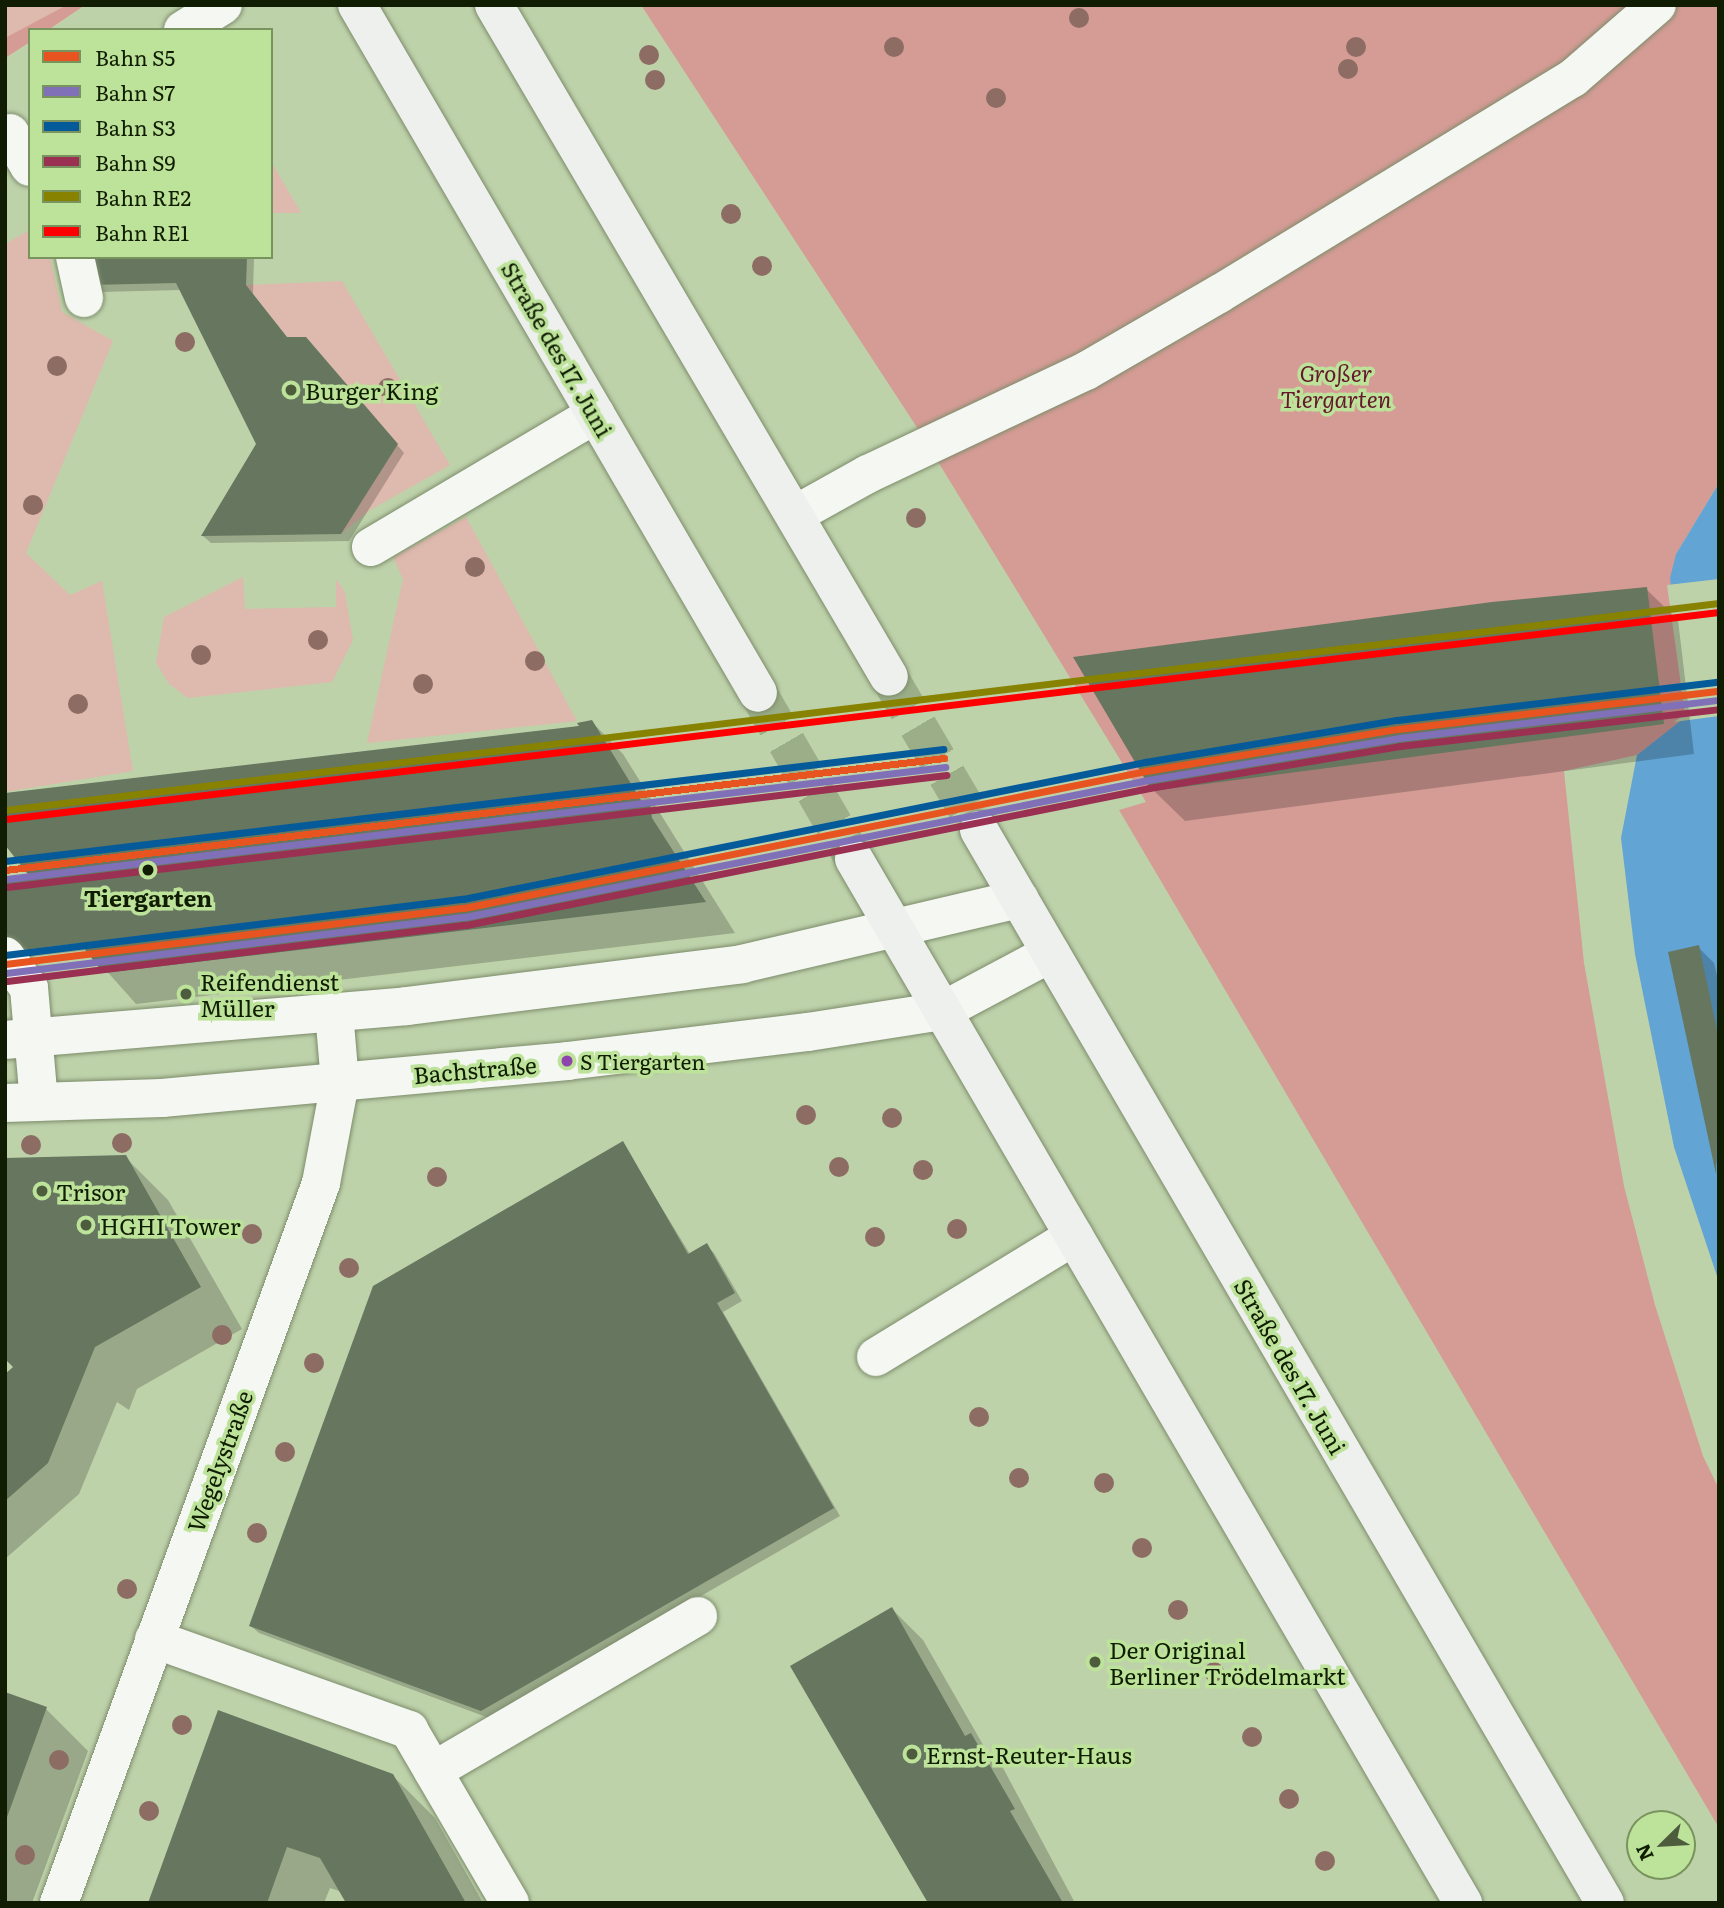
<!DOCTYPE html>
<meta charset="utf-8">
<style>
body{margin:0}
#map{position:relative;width:1724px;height:1908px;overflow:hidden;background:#bed2aa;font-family:Literata,serif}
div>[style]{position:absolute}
.green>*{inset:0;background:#deb9ad}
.forest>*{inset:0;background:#d59c95}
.water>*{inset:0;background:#62a4d4}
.pier>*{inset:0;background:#bed2aa}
.shadow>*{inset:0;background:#0003}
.building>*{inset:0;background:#66765f}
.major-tunnel>*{height:38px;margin-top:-19px;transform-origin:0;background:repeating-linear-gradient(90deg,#9bae88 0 38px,transparent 0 57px)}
.roads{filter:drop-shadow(0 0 2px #7d8c6c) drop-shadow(0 0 2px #7d8c6c)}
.minor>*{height:38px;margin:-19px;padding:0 19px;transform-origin:19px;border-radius:19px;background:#f5f8f2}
.major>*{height:38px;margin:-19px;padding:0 19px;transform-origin:19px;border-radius:19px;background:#eef0ed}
.rail-1>*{height:7px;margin:-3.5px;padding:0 3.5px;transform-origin:3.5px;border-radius:3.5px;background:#e7541f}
.rail-2>*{height:7px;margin:-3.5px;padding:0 3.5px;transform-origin:3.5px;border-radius:3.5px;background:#8070b7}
.rail-3>*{height:7px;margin:-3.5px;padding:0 3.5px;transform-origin:3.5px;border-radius:3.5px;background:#055a99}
.rail-4>*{height:7px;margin:-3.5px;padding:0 3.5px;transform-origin:3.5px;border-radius:3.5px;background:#9a3052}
.rail-5>*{height:7px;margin:-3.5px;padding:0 3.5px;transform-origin:3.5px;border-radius:3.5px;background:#888201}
.rail-6>*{height:7px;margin:-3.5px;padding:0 3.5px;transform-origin:3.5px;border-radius:3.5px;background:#f00}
.trees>*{width:20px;height:20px;margin:-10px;border-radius:50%;background:#8d6c64}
.dots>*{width:19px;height:19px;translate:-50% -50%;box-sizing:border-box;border:4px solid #bde29a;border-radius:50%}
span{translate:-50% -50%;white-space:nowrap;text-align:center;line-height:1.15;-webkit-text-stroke:7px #bde29a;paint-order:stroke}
.bus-label{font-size:21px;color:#101d02}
.left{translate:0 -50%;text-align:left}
.street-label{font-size:23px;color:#101d02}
.park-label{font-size:23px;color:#65182b;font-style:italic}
.poi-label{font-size:23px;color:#101d02}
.stop-label{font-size:23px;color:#101d02;font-weight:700}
.frame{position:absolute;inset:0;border:7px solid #101d02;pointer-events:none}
.legend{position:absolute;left:28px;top:28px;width:245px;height:231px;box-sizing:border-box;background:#bde29a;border:2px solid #78935d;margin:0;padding:9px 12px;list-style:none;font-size:21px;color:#101d02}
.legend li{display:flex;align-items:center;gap:14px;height:35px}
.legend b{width:35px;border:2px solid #78935d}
.north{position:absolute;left:1626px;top:1810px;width:70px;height:70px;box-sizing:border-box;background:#bde29a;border:2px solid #78935d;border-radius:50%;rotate:246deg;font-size:19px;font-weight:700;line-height:28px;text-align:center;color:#101d02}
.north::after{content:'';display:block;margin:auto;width:24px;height:32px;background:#4d5c3d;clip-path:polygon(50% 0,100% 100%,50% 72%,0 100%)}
</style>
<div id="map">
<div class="green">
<div style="clip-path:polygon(5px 5px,85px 5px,48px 30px,30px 30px,30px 42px,5px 58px)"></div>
<div style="clip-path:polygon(271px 161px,301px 213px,271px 213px)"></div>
<div style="clip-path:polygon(30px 230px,30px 257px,50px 257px,62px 312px,113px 341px,26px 553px,70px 595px,102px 581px,133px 771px,5px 792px,5px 244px)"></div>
<div style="clip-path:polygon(342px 281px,450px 465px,370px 510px,341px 534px,397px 444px,306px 337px,287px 337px,246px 285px)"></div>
<div style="clip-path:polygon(466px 517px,577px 721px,367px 743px,403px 579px,393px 557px)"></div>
<div style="clip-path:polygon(243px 577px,245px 609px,336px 607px,336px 579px,345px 592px,353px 640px,332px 682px,188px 698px,169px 684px,156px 663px,164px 617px)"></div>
</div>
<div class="forest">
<div style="clip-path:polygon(67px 5px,85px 5px,48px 30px,30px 30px,30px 42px,5px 58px,5px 38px)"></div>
<div style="clip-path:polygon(641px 5px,1719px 5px,1719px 483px,1676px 554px,1688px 716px,1637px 755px,1564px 771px,1584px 963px,1624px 1186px,1655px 1305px,1703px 1456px,1719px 1489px,1719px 1828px,1119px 810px,1146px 802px,918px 429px)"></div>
</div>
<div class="water">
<div style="clip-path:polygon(1719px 483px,1719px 1282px,1674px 1147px,1635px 954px,1621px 838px,1637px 755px,1688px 715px,1670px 578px,1676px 554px)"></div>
</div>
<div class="pier">
<div style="clip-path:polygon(1719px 579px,1719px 716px,1674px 722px,1685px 714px,1667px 585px)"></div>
</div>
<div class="shadow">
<div style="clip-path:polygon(91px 257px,254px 257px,253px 294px,288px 339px,314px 347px,404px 453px,349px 541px,211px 543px,203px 536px,258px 444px,181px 290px,99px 292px)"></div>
<div style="clip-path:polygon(1646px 589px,1678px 620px,1694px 754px,1185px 821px,1153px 790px)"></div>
<div style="clip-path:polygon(592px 722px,623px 754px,735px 933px,136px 1004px,88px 950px,5px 960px,33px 878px)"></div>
<div style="clip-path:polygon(1698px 947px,1714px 963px,1719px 984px,1719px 1174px,1670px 953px)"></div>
<div style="clip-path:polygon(622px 1143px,690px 1254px,706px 1245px,714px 1253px,742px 1301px,723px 1312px,840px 1516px,489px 1718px,259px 1633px,251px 1626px)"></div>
<div style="clip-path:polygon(125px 1157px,168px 1200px,242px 1329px,137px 1389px,129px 1410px,117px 1402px,79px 1494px,5px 1559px,5px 1376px,16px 1368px)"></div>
<div style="clip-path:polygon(892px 1609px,923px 1640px,986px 1750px,1002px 1766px,1075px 1903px,930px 1903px)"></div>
<div style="clip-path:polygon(5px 1698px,46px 1709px,88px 1751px,32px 1903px,5px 1903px)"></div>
<div style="clip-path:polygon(392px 1775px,435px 1818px,483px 1903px,348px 1903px,342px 1892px,330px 1888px,324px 1903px,149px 1903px)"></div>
</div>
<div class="building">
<div style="clip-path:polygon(89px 257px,247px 257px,246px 285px,287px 337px,306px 337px,398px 444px,341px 534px,201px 536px,256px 444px,176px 283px,90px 285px)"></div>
<div style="clip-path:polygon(1647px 587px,1664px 724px,1152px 791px,1073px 657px,1492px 602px)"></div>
<div style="clip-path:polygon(592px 720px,644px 805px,650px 804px,652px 818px,706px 902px,103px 973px,80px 943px,5px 952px,5px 880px,30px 877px,5px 845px,5px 793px,579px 726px,577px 723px)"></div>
<div style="clip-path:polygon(1699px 945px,1719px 1040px,1716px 1174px,1668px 952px)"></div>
<div style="clip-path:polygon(623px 1141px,688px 1254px,707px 1243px,735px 1293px,717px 1303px,834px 1508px,481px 1711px,249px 1626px,373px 1286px)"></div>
<div style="clip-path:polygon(126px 1155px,201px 1287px,95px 1347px,48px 1463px,5px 1501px,5px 1374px,13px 1367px,5px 1359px,5px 1158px)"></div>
<div style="clip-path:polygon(892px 1607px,965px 1736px,971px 1733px,1015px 1809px,1010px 1811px,1063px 1903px,928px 1903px,790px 1666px)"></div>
<div style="clip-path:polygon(5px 1692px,47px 1707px,6px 1820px,5px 1820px)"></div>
<div style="clip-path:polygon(218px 1710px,393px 1774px,466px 1903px,346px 1903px,320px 1858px,287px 1847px,267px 1903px,148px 1903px)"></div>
</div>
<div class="major-tunnel">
<div style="left:889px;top:677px;width:178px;rotate:59.5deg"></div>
<div style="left:758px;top:693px;width:192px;rotate:60deg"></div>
</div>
<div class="roads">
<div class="minor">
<div style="left:183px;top:30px;width:47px;rotate:-32deg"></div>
<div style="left:10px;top:133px;width:39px;rotate:60deg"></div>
<div style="left:75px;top:257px;width:42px;rotate:77.6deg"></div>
<div style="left:796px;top:514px;width:82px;rotate:-29.1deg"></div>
<div style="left:868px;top:474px;width:241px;rotate:-25.3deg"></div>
<div style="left:1086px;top:371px;width:154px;rotate:-30.1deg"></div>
<div style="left:1219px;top:294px;width:415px;rotate:-31.4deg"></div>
<div style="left:1573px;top:78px;width:111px;rotate:-41deg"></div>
<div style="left:371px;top:547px;width:261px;rotate:-30.6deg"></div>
<div style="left:5px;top:956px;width:40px;rotate:53deg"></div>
<div style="left:29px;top:988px;width:114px;rotate:85deg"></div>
<div style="left:5px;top:1040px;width:403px;rotate:-4.8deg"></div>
<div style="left:407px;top:1006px;width:338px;rotate:-7.1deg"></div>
<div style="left:742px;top:964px;width:285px;rotate:-13.2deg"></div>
<div style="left:5px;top:1103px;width:157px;rotate:-1.8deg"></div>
<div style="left:162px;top:1098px;width:407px;rotate:-5.2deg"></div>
<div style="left:567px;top:1061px;width:243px;rotate:-6.9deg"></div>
<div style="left:808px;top:1032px;width:136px;rotate:-8.9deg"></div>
<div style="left:942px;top:1011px;width:123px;rotate:-28deg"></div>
<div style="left:876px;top:1357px;width:232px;rotate:-31.4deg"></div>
<div style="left:154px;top:1639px;width:271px;rotate:19.6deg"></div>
<div style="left:409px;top:1730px;width:200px;rotate:59.7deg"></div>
<div style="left:433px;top:1771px;width:307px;rotate:-30.3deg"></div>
<div style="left:59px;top:1903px;width:766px;rotate:-70deg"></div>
<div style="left:321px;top:1183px;width:103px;rotate:-79.3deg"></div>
<div style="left:340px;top:1082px;width:70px;rotate:-94.9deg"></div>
</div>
<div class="major">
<div style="left:357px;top:5px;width:796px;rotate:59.76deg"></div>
<div style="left:494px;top:5px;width:779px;rotate:59.55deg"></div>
<div style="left:979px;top:830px;width:1242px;rotate:59.74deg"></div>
<div style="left:854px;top:859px;width:1209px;rotate:59.74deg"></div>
</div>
</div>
<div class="rail-1">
<div style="left:5px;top:870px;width:946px;rotate:-6.8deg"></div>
<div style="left:5px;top:964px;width:462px;rotate:-7deg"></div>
<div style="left:464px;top:908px;width:696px;rotate:-11.36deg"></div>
<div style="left:1146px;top:771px;width:255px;rotate:-9.5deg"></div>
<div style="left:1398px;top:729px;width:323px;rotate:-6.8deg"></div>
</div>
<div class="rail-2">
<div style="left:6px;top:879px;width:946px;rotate:-6.8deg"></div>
<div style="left:6px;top:973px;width:462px;rotate:-7deg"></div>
<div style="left:465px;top:917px;width:697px;rotate:-11.34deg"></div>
<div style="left:1148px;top:780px;width:254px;rotate:-9.5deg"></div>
<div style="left:1399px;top:738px;width:322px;rotate:-6.8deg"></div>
</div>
<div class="rail-3">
<div style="left:5px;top:861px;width:945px;rotate:-6.81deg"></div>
<div style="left:5px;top:955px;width:461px;rotate:-7deg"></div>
<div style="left:463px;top:899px;width:696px;rotate:-11.36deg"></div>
<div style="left:1145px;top:762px;width:255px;rotate:-9.5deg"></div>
<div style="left:1397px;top:720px;width:323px;rotate:-6.8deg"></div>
</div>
<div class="rail-4">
<div style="left:7px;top:887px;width:946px;rotate:-6.8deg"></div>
<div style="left:7px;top:981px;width:462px;rotate:-7deg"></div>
<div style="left:466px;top:925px;width:697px;rotate:-11.34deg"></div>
<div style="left:1149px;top:788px;width:254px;rotate:-9.5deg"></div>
<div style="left:1400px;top:746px;width:321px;rotate:-6.6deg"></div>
</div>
<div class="rail-5">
<div style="left:5px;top:810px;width:1726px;rotate:-6.89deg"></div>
</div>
<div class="rail-6">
<div style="left:6px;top:819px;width:1725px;rotate:-6.89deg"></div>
</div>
<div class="trees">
<div style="left:1079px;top:18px"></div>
<div style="left:894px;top:47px"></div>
<div style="left:1356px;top:47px"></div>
<div style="left:649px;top:55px"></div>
<div style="left:1348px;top:69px"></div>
<div style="left:655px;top:80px"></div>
<div style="left:996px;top:98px"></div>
<div style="left:731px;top:214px"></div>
<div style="left:762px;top:266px"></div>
<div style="left:185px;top:342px"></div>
<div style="left:57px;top:366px"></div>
<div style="left:388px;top:388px"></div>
<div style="left:33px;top:505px"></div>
<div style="left:916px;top:518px"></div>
<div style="left:475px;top:567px"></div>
<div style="left:318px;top:640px"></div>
<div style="left:201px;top:655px"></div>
<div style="left:535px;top:661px"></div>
<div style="left:423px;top:684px"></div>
<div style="left:78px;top:704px"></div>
<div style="left:806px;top:1115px"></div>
<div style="left:892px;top:1118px"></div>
<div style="left:122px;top:1143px"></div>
<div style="left:31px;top:1145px"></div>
<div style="left:839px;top:1167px"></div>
<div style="left:923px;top:1170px"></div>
<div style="left:437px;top:1177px"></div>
<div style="left:957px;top:1229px"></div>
<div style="left:252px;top:1234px"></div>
<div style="left:875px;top:1237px"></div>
<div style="left:349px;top:1268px"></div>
<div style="left:222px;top:1335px"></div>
<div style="left:314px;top:1363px"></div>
<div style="left:979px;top:1417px"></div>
<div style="left:285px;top:1452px"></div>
<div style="left:1019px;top:1478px"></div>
<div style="left:1104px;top:1483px"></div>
<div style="left:257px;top:1533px"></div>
<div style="left:1142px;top:1548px"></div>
<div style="left:127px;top:1589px"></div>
<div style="left:1178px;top:1610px"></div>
<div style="left:1214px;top:1672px"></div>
<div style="left:182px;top:1725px"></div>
<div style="left:1252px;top:1737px"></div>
<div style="left:59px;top:1760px"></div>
<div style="left:1289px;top:1799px"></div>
<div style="left:149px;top:1811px"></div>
<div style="left:25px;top:1855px"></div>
<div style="left:1325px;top:1861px"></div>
</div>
<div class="dots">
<div style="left:291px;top:390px;background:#4d5c3d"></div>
<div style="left:148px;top:870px;background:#101d02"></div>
<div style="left:186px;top:994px;background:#4d5c3d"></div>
<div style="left:567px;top:1061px;background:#8e44ad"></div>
<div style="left:42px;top:1191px;background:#4d5c3d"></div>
<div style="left:86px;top:1225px;background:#4d5c3d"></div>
<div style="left:1095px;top:1662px;background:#4d5c3d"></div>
<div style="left:912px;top:1754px;background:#4d5c3d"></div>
</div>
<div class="bus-label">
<span class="left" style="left:580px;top:1061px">S Tiergarten</span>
</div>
<div class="street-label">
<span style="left:558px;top:349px;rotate:60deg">Straße des 17. Juni</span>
<span style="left:475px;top:1069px;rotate:-5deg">Bachstraße</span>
<span style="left:1291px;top:1366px;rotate:60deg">Straße des 17. Juni</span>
<span style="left:219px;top:1461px;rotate:-70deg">Wegelystraße</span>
</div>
<div class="park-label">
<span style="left:1336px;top:385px">Großer<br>Tiergarten</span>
</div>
<div class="poi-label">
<span class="left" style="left:305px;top:390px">Burger King</span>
<span class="left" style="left:200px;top:994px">Reifendienst<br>Müller</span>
<span class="left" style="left:56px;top:1191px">Trisor</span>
<span class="left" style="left:100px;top:1225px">HGHI Tower</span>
<span class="left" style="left:1109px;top:1662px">Der Original<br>Berliner Trödelmarkt</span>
<span class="left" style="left:926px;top:1754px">Ernst-Reuter-Haus</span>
</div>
<div class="stop-label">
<span style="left:148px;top:897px">Tiergarten</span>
</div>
<div class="frame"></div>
<ul class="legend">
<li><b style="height:9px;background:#e7541f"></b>Bahn S5</li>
<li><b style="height:9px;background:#8070b7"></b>Bahn S7</li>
<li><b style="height:9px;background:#055a99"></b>Bahn S3</li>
<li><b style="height:9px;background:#9a3052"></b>Bahn S9</li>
<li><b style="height:9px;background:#888201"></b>Bahn RE2</li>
<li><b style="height:9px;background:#f00"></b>Bahn RE1</li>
</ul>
<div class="north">N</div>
</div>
